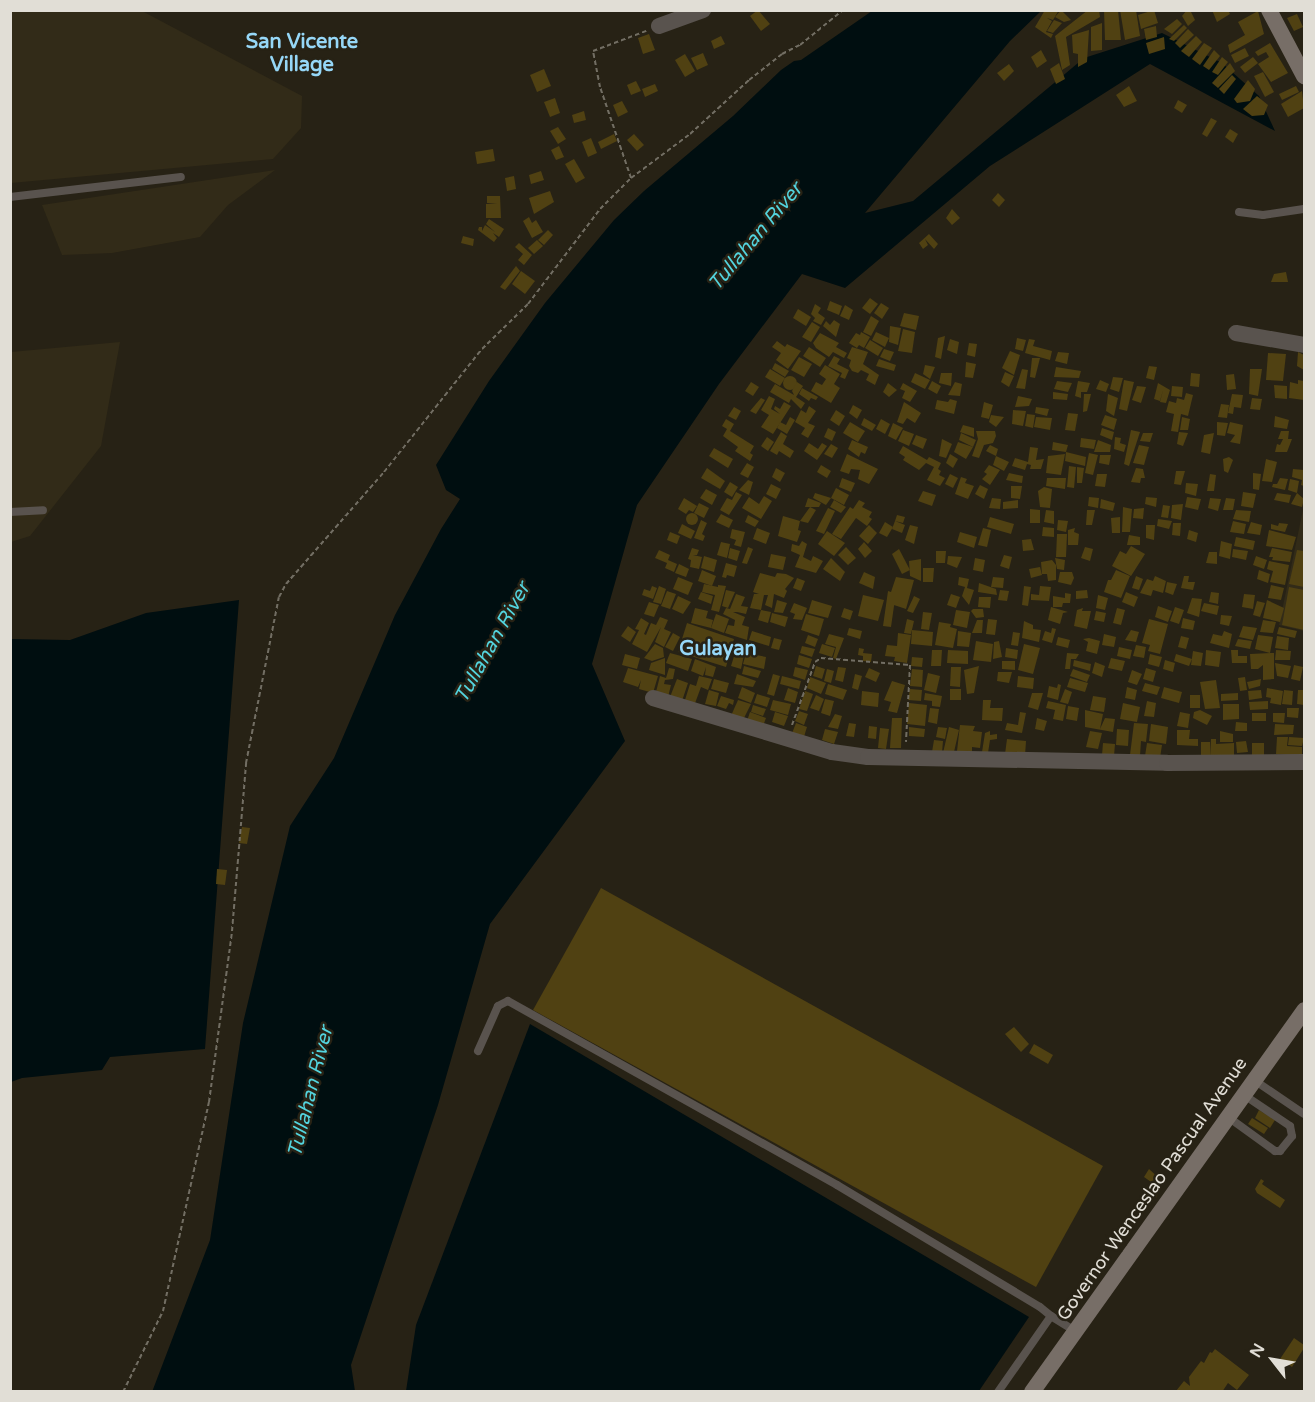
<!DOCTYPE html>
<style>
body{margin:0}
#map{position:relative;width:1315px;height:1402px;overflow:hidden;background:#272215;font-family:"Varela Round",sans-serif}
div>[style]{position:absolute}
.built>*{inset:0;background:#322b18}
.water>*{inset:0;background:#000e10}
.building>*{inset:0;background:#504112}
.round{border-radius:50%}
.path>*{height:2px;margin-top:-1px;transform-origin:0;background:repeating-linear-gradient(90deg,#726e63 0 4.5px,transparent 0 7.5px)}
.service>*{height:8px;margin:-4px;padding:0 4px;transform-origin:4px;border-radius:4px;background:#59534e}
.minor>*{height:16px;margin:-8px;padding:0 8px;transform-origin:8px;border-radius:8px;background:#59534e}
.secondary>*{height:16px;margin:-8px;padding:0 8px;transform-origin:8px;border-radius:8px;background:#776e67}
span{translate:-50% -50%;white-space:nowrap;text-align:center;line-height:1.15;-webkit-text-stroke:5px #272215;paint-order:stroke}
.street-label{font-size:18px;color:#e1ded6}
.neighbourhood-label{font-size:20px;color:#96d7f7;font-weight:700}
.water-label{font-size:20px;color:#53d4de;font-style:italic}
.frame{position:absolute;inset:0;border:12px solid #e1ded6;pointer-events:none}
.north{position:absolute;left:1243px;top:1330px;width:60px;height:60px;-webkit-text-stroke:4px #272215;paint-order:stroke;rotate:301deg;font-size:16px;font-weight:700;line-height:24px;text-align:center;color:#e1ded6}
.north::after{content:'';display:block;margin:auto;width:21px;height:27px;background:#e1ded6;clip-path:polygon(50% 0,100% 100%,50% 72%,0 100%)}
</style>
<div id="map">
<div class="built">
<div style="clip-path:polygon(10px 11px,142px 11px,302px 96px,301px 128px,273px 159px,11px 183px)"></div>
<div style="clip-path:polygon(275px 170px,228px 205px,200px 237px,112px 253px,62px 255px,42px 205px)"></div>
<div style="clip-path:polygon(120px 342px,101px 446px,30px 536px,11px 542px,11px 352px)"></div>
<div style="clip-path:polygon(1304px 505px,1304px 631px,1279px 625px)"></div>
</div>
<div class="water">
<div style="clip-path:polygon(872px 11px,1041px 11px,1010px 41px,865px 213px,913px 201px,1084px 58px,1162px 33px,1222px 63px,1259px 96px,1275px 131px,1150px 64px,990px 166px,845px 288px,802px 274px,719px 384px,637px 505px,592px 664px,625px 741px,490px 924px,438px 1105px,351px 1365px,355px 1391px,152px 1392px,210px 1240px,243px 1023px,290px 826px,334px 758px,395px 615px,441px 529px,460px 499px,446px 490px,436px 465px,489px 381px,545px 303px,614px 220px,644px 191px,733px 116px,781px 70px,794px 61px,801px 60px)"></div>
<div style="clip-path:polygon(239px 600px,205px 1049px,110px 1057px,102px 1070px,22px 1078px,11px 1082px,10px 639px,70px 640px,146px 613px)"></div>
<div style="clip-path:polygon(530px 1024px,1029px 1317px,979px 1391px,406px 1391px,416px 1325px)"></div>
</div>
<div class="building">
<div style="clip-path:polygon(758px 10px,770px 24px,761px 31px,750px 16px)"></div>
<div style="clip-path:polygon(1045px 10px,1059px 10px,1053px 20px,1047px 18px,1052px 21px,1046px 32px,1053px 34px,1051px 38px,1035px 27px)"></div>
<div style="clip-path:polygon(1061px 10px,1071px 20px,1064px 22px,1055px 17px)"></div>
<div style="clip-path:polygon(1088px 10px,1099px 10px,1100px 17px,1066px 37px,1070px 65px,1062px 70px,1055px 36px)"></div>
<div style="clip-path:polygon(1104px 10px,1118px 10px,1121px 40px,1105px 40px)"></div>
<div style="clip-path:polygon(1120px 10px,1136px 10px,1140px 36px,1125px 40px)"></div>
<div style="clip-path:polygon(1154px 10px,1158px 23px,1141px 29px,1138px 15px)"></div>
<div style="clip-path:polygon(1187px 10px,1190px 10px,1195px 20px,1188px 26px,1182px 16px)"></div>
<div style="clip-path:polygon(1212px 10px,1228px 10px,1230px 14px,1217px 22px)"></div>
<div style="clip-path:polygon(1258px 11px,1264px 34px,1230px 53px,1228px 45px,1245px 35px,1238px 22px)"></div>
<div style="clip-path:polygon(1297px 14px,1303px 27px,1294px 31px,1287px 18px)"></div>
<div style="clip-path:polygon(1177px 19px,1182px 24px,1172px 34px,1164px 29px)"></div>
<div style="clip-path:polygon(1054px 20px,1062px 23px,1053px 33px,1047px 31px)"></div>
<div style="clip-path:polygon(1102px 23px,1102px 50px,1091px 51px,1091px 27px)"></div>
<div style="clip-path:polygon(1184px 25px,1187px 28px,1174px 41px,1169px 39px)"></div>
<div style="clip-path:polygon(1156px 26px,1157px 37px,1146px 40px,1144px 29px)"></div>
<div style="clip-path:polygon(1188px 29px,1194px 35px,1180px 48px,1175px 43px)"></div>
<div style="clip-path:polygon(1089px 30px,1087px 62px,1078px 67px,1078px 54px,1073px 53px,1072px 35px)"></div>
<div style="clip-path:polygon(649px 34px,655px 50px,643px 54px,638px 38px)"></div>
<div style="clip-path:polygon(721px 36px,725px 44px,714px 49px,711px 41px)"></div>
<div style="clip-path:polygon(1196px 36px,1202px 42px,1189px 57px,1181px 51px)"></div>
<div style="clip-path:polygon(1164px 37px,1165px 49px,1149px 54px,1146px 43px)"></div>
<div style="clip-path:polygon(1204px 43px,1212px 48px,1200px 65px,1192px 59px)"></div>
<div style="clip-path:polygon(1270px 43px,1288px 73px,1271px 82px,1258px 64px,1269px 57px,1266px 52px,1258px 56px,1255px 52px)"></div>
<div style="clip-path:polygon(1245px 48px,1249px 56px,1235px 63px,1231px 55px)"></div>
<div style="clip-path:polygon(1041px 50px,1047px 61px,1037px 68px,1031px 57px)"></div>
<div style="clip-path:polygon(1214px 50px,1220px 56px,1209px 70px,1203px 66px)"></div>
<div style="clip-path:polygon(703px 53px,708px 65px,697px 70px,691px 58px)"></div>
<div style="clip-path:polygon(685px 54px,695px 71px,685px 77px,675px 60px)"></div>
<div style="clip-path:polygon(1222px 57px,1228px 62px,1218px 75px,1212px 72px)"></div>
<div style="clip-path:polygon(1253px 57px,1258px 63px,1245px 73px,1240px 67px)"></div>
<div style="clip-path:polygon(1059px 63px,1065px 79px,1056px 84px,1050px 69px)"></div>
<div style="clip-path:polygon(1230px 63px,1235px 71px,1218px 88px,1212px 83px)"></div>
<div style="clip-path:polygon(1009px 64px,1014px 71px,1004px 81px,997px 73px)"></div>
<div style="clip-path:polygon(544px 69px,551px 86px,537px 92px,530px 75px)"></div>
<div style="clip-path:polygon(1263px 72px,1274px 92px,1265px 97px,1254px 76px)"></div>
<div style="clip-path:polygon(1232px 75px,1236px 79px,1224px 94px,1219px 89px)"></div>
<div style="clip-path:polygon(1248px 80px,1255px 89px,1250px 101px,1237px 103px,1234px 99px)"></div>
<div style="clip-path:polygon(636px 81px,641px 91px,631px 95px,627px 85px)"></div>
<div style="clip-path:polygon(655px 84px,658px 91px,645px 97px,642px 89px)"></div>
<div style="clip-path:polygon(1129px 86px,1137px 101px,1124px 107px,1116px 95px)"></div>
<div style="clip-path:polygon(1296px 86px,1299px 92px,1282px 100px,1279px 94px)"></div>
<div style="clip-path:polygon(1302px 91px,1304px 108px,1288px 117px,1281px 104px)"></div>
<div style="clip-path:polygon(1257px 96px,1268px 105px,1264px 115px,1252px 116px,1243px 109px)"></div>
<div style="clip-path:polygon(555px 98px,560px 113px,550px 117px,544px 102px)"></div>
<div style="clip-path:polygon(1178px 100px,1187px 105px,1182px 113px,1174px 108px)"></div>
<div style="clip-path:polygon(622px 101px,628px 112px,618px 117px,613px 105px)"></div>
<div style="clip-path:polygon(584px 111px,586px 120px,574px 123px,572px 115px)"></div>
<div style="clip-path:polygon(1211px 118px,1217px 121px,1207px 137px,1202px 134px)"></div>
<div style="clip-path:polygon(558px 127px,566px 139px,558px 144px,550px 131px)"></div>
<div style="clip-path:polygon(1230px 129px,1238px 134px,1233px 143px,1225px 137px)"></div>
<div style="clip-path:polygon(614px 134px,617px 141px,601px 149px,598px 142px)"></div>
<div style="clip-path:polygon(634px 134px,644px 145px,637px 151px,627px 140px)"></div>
<div style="clip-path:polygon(591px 138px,597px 153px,588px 157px,582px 142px)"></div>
<div style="clip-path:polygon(559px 146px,564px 157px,556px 160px,551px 150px)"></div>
<div style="clip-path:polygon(493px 149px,495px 161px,477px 164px,475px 152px)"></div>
<div style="clip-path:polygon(574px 159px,585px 178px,576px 183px,565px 164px)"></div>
<div style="clip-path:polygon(541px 171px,544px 180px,531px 184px,529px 175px)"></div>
<div style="clip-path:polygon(514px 176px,516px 189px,507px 191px,505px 178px)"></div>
<div style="clip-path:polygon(550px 191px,554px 202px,534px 214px,529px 198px)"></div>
<div style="clip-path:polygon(998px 193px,1005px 200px,999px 207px,992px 200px)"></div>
<div style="clip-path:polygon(487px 196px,500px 196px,501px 218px,486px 218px,486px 204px,497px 204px,487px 203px)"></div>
<div style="clip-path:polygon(952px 209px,960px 218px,952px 225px,946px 218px)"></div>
<div style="clip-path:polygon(529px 217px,532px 223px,536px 220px,543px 232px,532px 238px,523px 221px)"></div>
<div style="clip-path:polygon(489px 219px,504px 229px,499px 237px,493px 233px,497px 238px,494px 242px,478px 230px,479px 227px,482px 227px,482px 231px,485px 225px,495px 232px,486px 224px)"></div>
<div style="clip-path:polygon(548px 230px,553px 235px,544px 245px,538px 240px)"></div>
<div style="clip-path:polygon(929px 234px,938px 244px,934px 249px,925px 239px,928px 245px,923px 249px,919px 243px)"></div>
<div style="clip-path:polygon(463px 236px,474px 239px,473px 246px,461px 243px)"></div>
<div style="clip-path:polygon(537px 240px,543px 246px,534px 254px,528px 248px)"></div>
<div style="clip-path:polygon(519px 243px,532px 255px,524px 265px,518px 260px,523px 254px,515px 247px)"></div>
<div style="clip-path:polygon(516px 266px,520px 271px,505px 290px,500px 287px)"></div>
<div style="clip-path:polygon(521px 271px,535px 281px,525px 294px,512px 284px)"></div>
<div style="clip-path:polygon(1286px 272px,1288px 282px,1271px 282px,1274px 274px)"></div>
<div style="clip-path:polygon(870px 298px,878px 304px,870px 314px,862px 308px)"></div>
<div style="clip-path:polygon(830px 301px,842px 306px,839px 315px,827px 310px)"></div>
<div style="clip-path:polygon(881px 303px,889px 308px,882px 319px,874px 313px)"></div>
<div style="clip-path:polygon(815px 304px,821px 308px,818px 313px,825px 318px,821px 325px,813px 321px,815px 318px,811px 314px)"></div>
<div style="clip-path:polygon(845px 305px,853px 310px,849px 320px,840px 316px)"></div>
<div style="clip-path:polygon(798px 309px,811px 317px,806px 326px,793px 318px)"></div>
<div style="clip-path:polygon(904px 313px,919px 316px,916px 330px,900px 326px)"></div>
<div style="clip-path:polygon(871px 316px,879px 321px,871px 336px,863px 332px)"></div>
<div style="clip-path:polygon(834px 320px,840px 324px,836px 337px,823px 326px,826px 321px,830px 325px)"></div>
<div style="clip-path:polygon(812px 322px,820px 327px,811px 342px,802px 337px)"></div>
<div style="clip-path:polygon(890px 326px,901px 328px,898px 345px,889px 342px)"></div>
<div style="clip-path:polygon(903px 329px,915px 332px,912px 353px,898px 351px)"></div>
<div style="clip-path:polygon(861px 332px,870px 337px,864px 348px,859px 345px,857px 348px,849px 343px,856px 333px,860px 335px)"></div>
<div style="clip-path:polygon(876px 332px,889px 338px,885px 347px,872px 340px)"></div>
<div style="clip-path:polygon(820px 333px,839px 343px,836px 347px,847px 353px,844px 358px,833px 352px,829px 357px,816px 348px,813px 343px)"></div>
<div style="clip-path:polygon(945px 336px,941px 359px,935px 357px,938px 338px)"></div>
<div style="clip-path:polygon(1017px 338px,1026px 340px,1023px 351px,1015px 349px)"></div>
<div style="clip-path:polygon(950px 339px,959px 342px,957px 354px,947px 350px)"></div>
<div style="clip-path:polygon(1029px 339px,1035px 340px,1033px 346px,1052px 351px,1050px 360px,1025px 353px)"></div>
<div style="clip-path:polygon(870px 340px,883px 348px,878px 356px,865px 348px)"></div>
<div style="clip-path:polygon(777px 341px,785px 347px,787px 344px,801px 351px,788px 369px,776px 360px,781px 353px,772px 347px)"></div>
<div style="clip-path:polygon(969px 343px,977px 344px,975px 357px,967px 355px)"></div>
<div style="clip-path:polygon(809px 347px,826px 358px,820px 367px,803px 356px)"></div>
<div style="clip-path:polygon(852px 347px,868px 352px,863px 364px,879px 375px,875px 385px,866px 380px,869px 374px,861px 370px,858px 373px,852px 371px,849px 366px,851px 360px,847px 358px)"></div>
<div style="clip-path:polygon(884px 349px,894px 352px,890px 361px,880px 357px)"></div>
<div style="clip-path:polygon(1010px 351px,1020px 355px,1014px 375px,1002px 368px)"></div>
<div style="clip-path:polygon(1058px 352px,1069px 353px,1067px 364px,1055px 361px)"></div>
<div style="clip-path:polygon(1298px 352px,1304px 355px,1304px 370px,1297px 366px)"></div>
<div style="clip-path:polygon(1268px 353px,1286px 354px,1283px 381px,1266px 380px)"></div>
<div style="clip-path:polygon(834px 356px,840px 359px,837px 364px,849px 370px,845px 379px,840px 377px,842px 373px,828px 366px)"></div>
<div style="clip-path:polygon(799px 357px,812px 364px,804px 377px,791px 370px)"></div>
<div style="clip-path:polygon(1032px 358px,1040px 358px,1035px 378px,1030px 377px)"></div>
<div style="clip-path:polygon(879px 359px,896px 365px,894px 371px,876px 366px)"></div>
<div style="clip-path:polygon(966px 362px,976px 364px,973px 378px,965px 377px)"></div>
<div style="clip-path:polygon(775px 363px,789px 371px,785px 377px,772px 369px)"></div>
<div style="clip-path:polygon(825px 365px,840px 374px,834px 384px,840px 388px,831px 403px,811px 391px,816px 382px,822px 385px,826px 379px,819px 374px)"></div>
<div style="clip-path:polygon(925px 365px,935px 367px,930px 379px,923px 374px)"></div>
<div style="clip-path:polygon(1149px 366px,1157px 367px,1154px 380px,1146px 378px)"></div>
<div style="clip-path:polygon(1056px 367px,1081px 371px,1079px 378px,1054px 377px)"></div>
<div style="clip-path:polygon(770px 369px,785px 378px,780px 386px,765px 377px)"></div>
<div style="clip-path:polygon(1022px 369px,1028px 370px,1025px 389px,1016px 388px)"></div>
<div style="clip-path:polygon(1250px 369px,1262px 369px,1258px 396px,1249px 394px)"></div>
<div style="clip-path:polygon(1005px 372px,1014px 376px,1009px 387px,1001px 382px)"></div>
<div style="clip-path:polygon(915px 373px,930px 380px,925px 389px,911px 382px)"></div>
<div style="clip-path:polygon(941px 373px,952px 373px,951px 386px,939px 383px)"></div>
<div style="clip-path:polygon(1191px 373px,1200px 374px,1199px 387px,1190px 386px)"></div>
<div style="clip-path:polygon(1234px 374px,1236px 389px,1227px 390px,1226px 375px)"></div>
<div class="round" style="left:783px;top:376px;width:14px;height:14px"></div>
<div style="clip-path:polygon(1113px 377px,1123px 378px,1119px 392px,1110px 389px)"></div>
<div style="clip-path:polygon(1100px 380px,1109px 384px,1106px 392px,1096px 389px)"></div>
<div style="clip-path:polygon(1124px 380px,1134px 382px,1127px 411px,1119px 409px)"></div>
<div style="clip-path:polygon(1298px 380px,1304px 381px,1304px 400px,1289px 398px,1290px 382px,1298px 384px)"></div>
<div style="clip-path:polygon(932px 381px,941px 386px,937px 394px,928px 389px)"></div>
<div style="clip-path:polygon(1057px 381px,1072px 383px,1068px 392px,1054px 389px)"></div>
<div style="clip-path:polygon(1078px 381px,1090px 383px,1087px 392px,1081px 392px,1081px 398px,1075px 396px)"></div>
<div style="clip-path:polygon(751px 382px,759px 387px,753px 396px,745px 391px)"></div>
<div style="clip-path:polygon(797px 382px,803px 386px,796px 397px,805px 403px,801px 409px,791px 399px,789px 403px,770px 392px,775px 384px,794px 395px,792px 391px)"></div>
<div style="clip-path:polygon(955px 382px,962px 384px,960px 396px,948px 395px)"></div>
<div style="clip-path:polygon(888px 383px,897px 390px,889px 397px,883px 392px)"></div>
<div style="clip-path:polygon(903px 383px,917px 391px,910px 402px,902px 398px,905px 391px,900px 389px)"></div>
<div style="clip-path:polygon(1158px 383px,1170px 390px,1166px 403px,1160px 402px,1163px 390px,1160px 401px,1154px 399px)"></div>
<div style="clip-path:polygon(1274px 385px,1287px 386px,1287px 399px,1275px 398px)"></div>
<div style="clip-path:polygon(1137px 386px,1146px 387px,1141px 403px,1132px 400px)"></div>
<div style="clip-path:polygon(1172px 386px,1183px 387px,1182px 397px,1171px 396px)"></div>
<div style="clip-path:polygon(802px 388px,818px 397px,816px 400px,811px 398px,809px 401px,799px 394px)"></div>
<div style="clip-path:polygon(1053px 392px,1068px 394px,1067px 400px,1053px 399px)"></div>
<div style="clip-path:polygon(1186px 393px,1193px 395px,1188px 416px,1181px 414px,1178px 432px,1171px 431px,1174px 414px,1166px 412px,1169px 401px,1176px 403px,1177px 398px,1184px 400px)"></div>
<div style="clip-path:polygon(1084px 394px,1091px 394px,1087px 411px,1083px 412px)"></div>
<div style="clip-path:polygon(1108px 394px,1118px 398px,1114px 416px,1106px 411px)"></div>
<div style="clip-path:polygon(1232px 394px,1243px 395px,1241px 408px,1234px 407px,1233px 414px,1228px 413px)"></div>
<div style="clip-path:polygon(769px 396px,775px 399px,771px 409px,780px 414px,774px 409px,775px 406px,780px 409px,784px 402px,791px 406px,773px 434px,761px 427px,769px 415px,761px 410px)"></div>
<div style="clip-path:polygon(1018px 396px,1032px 399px,1029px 406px,1015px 407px)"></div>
<div style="clip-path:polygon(761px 398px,765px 400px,756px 414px,750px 411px)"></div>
<div style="clip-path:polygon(1252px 398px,1262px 399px,1260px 410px,1250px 409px)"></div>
<div style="clip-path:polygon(950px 399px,957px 401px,954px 414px,935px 409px,937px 400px,948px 402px)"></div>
<div style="clip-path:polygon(904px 402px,921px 413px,915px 423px,907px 418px,903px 424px,897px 422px)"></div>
<div style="clip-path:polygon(984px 402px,993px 405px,989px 419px,981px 417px)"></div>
<div style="clip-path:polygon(1221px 404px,1229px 405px,1227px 418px,1218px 417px)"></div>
<div style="clip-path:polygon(853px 405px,862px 410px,857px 419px,849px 413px)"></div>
<div style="clip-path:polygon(809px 406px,816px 411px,808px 423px,815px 426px,808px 438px,801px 434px,805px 428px,795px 422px,801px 410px,806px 413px)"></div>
<div style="clip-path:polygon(734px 407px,741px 411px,736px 420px,728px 416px)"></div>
<div style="clip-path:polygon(1036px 407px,1049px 409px,1047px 416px,1035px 413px)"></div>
<div style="clip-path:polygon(836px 410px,845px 416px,839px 426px,830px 420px)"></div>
<div style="clip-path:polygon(1013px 410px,1026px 411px,1023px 426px,1012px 424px)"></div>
<div style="clip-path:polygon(1068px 413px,1078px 414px,1075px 431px,1065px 430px)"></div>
<div style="clip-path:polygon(1027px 414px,1035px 415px,1033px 428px,1025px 426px)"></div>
<div style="clip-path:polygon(991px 415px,1004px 417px,996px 427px,989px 422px)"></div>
<div style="clip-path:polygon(1105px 415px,1117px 419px,1114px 430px,1101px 425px)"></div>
<div style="clip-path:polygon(1275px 416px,1289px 420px,1287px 429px,1274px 427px)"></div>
<div style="clip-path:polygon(790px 417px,795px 420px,787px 434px,777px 428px,780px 422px,786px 425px)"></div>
<div style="clip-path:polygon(1036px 417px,1052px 418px,1050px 430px,1034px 427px)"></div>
<div style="clip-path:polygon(1182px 417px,1190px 419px,1188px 430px,1180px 430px)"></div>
<div style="clip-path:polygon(864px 418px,876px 425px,872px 431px,861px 425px)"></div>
<div style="clip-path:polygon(726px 419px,734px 424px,730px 431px,754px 446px,750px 453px,753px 455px,750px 461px,735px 451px,738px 447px,723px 436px,727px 429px,722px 426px)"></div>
<div style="clip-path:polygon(881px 419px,890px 424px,885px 434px,876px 429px)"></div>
<div style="clip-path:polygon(850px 422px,865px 431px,858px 442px,843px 433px)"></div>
<div style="clip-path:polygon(1217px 422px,1228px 423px,1225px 436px,1217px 435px)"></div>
<div style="clip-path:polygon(1230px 422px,1243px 425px,1240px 444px,1230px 442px,1235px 435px,1227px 433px)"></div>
<div style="clip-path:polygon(893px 423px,903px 428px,896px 440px,888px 436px)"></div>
<div style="clip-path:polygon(963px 425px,974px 428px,974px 437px,960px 432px)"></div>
<div style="clip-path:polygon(828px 428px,836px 432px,832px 441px,824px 437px)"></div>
<div style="clip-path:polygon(1102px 428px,1114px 432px,1112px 440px,1100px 435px)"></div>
<div style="clip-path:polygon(903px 430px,914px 434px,909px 446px,898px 441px)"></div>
<div style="clip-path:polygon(1131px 430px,1140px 432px,1129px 466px,1124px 464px)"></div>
<div style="clip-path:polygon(976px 431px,995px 431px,996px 436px,993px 443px,984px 445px,979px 458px,972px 456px,978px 439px)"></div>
<div style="clip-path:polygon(1281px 431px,1289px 431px,1288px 439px,1292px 439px,1287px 452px,1275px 452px,1277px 444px,1280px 445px,1283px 439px,1278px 439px)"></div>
<div style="clip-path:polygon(781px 432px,787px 436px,783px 444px,794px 451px,790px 458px,779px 451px,777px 455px,770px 451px)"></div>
<div style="clip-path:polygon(1179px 432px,1188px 433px,1183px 446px,1177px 444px)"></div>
<div style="clip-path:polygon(961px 433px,976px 440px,973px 447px,959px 440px)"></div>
<div style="clip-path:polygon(1143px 433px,1153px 433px,1150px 442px,1140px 441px)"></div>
<div style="clip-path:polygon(1214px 433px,1210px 454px,1201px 452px,1204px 435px)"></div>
<div style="clip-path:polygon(916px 435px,927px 439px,923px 449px,912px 444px)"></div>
<div style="clip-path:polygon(767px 437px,774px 442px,768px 451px,761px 446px)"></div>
<div style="clip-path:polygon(1115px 437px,1121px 438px,1120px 443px,1126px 445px,1124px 452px,1114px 449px)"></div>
<div style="clip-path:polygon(1081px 438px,1096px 440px,1094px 449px,1080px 447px)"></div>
<div style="clip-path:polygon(942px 439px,952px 444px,946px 458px,939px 456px)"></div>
<div style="clip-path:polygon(852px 440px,868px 447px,865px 454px,861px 452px,859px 457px,848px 449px)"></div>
<div style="clip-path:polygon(1098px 440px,1111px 445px,1110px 452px,1094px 452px)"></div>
<div style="clip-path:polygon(958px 442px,973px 447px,966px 459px,954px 452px)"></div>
<div style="clip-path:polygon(1053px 442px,1068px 445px,1066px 452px,1052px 450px)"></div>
<div style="clip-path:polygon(809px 443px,818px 449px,822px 443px,827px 446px,817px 460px,804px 451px)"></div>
<div style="clip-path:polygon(831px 444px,838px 448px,832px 458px,824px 454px)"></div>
<div style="clip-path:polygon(990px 445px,998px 449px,996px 456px,1009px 462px,1004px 471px,993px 465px,996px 456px,986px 451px)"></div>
<div style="clip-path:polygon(1139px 445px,1149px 447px,1144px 465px,1133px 463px)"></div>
<div style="clip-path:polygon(903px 446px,927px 460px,929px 457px,941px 463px,938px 469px,941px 471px,939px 475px,945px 478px,940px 486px,927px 480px,934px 467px,926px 463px,919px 470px,903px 460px,905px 457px,899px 453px)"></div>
<div style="clip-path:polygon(1030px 447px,1038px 448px,1036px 460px,1044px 459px,1041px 469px,1030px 469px,1031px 465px,1027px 464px,1025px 470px,1012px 466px,1015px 458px,1028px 462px)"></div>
<div style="clip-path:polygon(714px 448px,733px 459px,728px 468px,709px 456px)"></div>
<div style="clip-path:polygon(1066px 452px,1086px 457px,1085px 466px,1065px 461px)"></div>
<div style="clip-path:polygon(1089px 453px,1098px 455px,1093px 475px,1085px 473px)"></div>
<div style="clip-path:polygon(847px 454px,878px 469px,869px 484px,858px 479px,860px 470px,851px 469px,849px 474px,840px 471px)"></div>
<div style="clip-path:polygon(950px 454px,958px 459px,953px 468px,946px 463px)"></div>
<div style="clip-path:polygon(1065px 454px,1061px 475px,1046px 473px,1048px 456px)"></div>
<div style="clip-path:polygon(1100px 455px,1111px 455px,1109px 465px,1099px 463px)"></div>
<div style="clip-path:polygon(1229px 457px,1233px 460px,1228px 473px,1224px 471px,1223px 459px)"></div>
<div style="clip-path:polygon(1266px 459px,1277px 462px,1272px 482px,1262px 481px)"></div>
<div style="clip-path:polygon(747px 463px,754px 467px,748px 478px,740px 474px)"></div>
<div style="clip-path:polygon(821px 465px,831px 471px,827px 478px,817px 472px)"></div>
<div style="clip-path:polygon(989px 465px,1000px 470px,990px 485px,982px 479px,987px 474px,984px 472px)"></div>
<div style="clip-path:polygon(1069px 466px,1076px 467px,1074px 488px,1067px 487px)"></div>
<div style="clip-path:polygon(1077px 467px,1084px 468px,1082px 483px,1077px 483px)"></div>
<div style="clip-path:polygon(707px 468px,725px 481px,720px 489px,701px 478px)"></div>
<div style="clip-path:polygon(776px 468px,785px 473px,780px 482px,772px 477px)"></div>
<div style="clip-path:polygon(1136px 468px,1143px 469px,1145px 478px,1141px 478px,1140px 483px,1131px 482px)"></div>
<div style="clip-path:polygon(1293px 469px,1304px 470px,1304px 486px,1301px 485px,1302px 480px,1292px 477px)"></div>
<div style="clip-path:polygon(1176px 471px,1185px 471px,1181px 485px,1174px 484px)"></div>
<div style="clip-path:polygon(1009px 473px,1023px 476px,1022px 483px,1006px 480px)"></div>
<div style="clip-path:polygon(1253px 473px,1261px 474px,1259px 490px,1253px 489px)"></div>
<div style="clip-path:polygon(950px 474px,958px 478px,953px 488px,945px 484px)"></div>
<div style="clip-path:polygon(1097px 474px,1107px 474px,1105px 487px,1095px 486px)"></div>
<div style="clip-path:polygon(1210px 474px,1216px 475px,1214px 491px,1207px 491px)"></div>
<div style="clip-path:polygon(961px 477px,967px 479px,965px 483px,974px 486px,968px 499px,955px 494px)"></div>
<div style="clip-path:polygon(842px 478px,855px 483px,851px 492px,839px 487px)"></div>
<div style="clip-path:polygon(1047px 478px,1066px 478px,1065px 489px,1046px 486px)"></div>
<div style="clip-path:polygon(1280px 478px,1288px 479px,1285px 490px,1272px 487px,1273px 484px,1277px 484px)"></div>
<div style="clip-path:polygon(1290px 479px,1299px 481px,1297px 493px,1304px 499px,1302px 507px,1291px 504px,1297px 493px,1288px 490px)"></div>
<div style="clip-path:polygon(748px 480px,753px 482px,749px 495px,739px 490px)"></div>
<div style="clip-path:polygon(730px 482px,738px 487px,732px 497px,724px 492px)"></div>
<div style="clip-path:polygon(1186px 483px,1198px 484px,1196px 496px,1185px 493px)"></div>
<div style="clip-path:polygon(771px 484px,781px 489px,776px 499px,766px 494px)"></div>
<div style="clip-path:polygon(980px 485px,988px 489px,984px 499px,975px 494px)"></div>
<div style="clip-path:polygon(1011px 486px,1022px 486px,1020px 499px,1011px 498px)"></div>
<div style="clip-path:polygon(1044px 487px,1052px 489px,1050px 508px,1040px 507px,1038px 491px)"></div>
<div style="clip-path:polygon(836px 488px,849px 495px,844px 505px,831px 498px)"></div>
<div style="clip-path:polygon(706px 489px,717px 495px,712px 505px,700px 498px)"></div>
<div style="clip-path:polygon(923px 491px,936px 495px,932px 506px,918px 501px)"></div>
<div style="clip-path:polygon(736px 492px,742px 495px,729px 515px,720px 510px,727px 498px,732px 500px)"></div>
<div style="clip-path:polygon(1243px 492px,1256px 494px,1253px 508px,1241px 506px)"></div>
<div style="clip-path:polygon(815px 493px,831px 498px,826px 505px,813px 498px)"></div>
<div style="clip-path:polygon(1277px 493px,1291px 495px,1289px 503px,1274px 500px)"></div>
<div style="clip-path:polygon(764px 496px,772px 501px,761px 519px,742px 508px,749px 497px,759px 504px)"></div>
<div style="clip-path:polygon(1089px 497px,1099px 498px,1098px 508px,1088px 506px)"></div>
<div style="clip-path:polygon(1146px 497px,1157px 498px,1156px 507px,1145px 504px)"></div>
<div style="clip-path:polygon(1187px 497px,1201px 499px,1198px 510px,1185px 507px)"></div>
<div style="clip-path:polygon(684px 498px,697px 506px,693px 512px,689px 510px,686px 514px,678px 509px)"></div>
<div style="clip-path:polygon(808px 498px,821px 503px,819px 507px,805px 507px)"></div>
<div style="clip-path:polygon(992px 498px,1001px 499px,1000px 509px,989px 508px)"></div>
<div style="clip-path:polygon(1210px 498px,1221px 499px,1218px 511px,1208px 508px)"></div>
<div style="clip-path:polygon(1226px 498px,1235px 499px,1233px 510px,1223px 510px)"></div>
<div style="clip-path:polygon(1101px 499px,1115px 503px,1113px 511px,1100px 508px)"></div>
<div style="clip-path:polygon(834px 500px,846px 507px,841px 513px,830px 507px)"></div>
<div style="clip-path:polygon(859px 500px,865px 503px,862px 507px,872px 512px,869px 517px,872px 519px,867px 526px,856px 518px,841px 539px,832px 534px,850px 507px,853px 509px)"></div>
<div style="clip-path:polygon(1018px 500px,1018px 508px,1003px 509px,1003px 502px)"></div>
<div style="clip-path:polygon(699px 503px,709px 508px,704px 518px,694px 513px)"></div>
<div style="clip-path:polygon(1183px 504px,1181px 520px,1171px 518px,1172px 505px)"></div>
<div style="clip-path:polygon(1163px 505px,1170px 506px,1168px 518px,1161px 517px)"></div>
<div style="clip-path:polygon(810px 507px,816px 510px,808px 523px,800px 521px)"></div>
<div style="clip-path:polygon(1123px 507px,1132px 509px,1130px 532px,1122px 532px)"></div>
<div style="clip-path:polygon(828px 508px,835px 511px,824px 534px,816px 531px)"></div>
<div style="clip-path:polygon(1144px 508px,1143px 519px,1133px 518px,1134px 509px)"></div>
<div style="clip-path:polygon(1030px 509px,1040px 510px,1040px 523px,1030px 523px)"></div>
<div style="clip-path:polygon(1046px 510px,1054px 511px,1054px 524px,1044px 522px)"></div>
<div style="clip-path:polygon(1087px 510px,1095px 510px,1092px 525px,1086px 525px)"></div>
<div style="clip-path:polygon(1236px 510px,1251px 511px,1249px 522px,1233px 519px)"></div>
<div class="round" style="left:686px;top:513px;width:12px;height:12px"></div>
<div style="clip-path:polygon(721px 514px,733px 520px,729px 528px,716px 522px)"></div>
<div style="clip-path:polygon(748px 515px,759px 521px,755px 527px,745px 522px)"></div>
<div style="clip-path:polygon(897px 515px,905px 517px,903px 523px,895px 521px,905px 525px,902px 533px,892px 529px,895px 521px)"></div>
<div style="clip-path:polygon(783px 516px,800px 521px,798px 530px,801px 531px,797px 542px,778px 536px)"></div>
<div style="clip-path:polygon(990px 517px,1014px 524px,1011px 534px,987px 527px)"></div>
<div style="clip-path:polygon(1120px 517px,1120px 533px,1112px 533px,1111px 518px)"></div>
<div style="clip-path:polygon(1158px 519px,1172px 521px,1169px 529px,1157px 526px)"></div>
<div style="clip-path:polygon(701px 520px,707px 523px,702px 534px,705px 536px,703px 541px,694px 538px)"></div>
<div style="clip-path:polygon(1058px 520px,1068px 521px,1066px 532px,1057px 530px)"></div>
<div style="clip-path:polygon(1233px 521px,1246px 524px,1244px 534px,1230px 532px)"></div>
<div style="clip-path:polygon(885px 522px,893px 527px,887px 537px,879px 533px)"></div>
<div style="clip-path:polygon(1251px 522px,1262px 525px,1260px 535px,1247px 533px)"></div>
<div style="clip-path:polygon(1173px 523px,1181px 523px,1180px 536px,1172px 535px)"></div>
<div style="clip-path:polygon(1279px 523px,1288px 524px,1285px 532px,1271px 529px,1271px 524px,1278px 526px)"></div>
<div style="clip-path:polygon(682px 524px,695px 531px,691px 539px,678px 533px)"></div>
<div style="clip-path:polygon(869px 525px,877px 533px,868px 544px,859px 536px)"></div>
<div style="clip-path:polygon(910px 525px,918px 527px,914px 544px,905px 540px)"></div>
<div style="clip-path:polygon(1146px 525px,1155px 525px,1154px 540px,1146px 538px)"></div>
<div style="clip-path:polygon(1043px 527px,1054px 528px,1054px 537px,1042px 536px)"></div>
<div style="clip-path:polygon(757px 528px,770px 533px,766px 544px,753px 539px)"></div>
<div style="clip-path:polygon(983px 528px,991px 530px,987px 547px,978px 545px)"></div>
<div style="clip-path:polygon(1075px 528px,1074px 532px,1079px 534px,1078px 545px,1068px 545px,1068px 530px)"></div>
<div style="clip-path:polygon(732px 529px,745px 532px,741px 547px,734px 545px,736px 540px,730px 538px)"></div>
<div style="clip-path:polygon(1189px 530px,1198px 533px,1196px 542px,1187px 539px)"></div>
<div style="clip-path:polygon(1269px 530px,1296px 537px,1292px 550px,1266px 546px)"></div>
<div style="clip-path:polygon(827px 531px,845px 543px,834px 556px,818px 544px)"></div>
<div style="clip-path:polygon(670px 532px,680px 536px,677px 544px,667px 540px)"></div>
<div style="clip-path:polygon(960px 532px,977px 537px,974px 548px,957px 542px)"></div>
<div style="clip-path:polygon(1057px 534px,1067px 534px,1066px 557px,1056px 557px)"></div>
<div style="clip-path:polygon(1129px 535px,1140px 537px,1140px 545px,1127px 545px)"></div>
<div style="clip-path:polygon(1236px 537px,1255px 541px,1253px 550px,1234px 546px)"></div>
<div style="clip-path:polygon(1031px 539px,1034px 550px,1023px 551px,1022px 540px)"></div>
<div style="clip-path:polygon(802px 541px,807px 544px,803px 557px,811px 561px,813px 556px,823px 561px,816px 573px,795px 567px,800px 555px,791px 551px,792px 544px,799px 546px)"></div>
<div style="clip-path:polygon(1221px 541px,1232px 544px,1230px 559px,1219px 556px)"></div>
<div style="clip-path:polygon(721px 542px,730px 544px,727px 558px,717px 555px)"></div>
<div style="clip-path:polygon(864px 542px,872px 551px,865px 558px,858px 549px)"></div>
<div style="clip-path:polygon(1131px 546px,1145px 554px,1131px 576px,1112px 566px,1120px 551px,1126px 554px)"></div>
<div style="clip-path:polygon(748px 547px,753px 549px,747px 564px,742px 563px)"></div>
<div style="clip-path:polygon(846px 547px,856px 558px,848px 565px,838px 555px)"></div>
<div style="clip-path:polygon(1085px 547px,1093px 549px,1090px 561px,1081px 558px)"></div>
<div style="clip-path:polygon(692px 548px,699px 550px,697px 555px,693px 555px,702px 557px,699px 569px,690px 567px,691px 560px,688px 559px)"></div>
<div style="clip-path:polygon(730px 548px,740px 551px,737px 561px,728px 558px)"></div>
<div style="clip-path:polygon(1272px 548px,1292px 552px,1290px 562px,1272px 560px,1273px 557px,1269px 557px)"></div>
<div style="clip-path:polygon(899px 549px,910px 570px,902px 574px,892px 554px)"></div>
<div style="clip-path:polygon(1233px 549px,1248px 551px,1246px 560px,1232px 557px)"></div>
<div style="clip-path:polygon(659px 550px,670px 555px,668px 560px,677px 564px,674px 572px,665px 568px,667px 563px,655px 558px)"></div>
<div style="clip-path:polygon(1297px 550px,1304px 551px,1304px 587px,1289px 584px)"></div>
<div style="clip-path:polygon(936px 551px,946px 551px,945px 563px,936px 563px)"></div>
<div style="clip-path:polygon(1209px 552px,1217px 552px,1217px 564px,1206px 563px)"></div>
<div style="clip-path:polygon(771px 554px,786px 557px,783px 570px,768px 567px)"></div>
<div style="clip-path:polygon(1004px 555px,1012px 557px,1009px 569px,1000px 566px)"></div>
<div style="clip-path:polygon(704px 556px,717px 560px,714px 572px,701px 568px)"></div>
<div style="clip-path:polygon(948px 556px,962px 557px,957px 568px,947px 564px)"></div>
<div style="clip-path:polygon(1256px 556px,1267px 560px,1264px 569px,1253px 565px)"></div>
<div style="clip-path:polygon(831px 558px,845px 572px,840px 581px,823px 569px)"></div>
<div style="clip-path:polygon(975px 558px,985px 560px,983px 572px,973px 570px)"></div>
<div style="clip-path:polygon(1055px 558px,1065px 560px,1064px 570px,1057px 569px)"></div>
<div style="clip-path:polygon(921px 559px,921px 581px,910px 576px,909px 561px)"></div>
<div style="clip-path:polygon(1052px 560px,1056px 565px,1056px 580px,1048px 581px,1047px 574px,1042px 574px,1041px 562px)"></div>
<div style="clip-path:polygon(1269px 561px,1289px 565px,1285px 585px,1270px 582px,1273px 571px,1267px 569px)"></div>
<div style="clip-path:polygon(726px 563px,737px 566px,734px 577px,727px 575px,726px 578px,722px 577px)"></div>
<div style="clip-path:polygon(679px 564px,689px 569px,686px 577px,675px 573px)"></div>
<div style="clip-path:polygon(1040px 567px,1042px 575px,1031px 578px,1029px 569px)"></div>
<div style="clip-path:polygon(923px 568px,934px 568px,933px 582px,923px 582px)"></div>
<div style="clip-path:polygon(702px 570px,716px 576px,712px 586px,698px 581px)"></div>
<div style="clip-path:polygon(1116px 570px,1130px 576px,1121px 598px,1104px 592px,1108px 580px,1111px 580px)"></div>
<div style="clip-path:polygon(1259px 570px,1270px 574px,1268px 583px,1257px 579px)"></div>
<div style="clip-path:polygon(864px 572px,875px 577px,873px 589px,859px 583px)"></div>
<div style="clip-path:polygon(1060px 572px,1072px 572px,1074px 578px,1071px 585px,1058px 582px)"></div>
<div style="clip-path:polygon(760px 573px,775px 577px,777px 573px,786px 574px,794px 578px,785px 589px,787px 591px,784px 598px,774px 594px,772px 608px,765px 605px,768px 595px,764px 595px,761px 610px,750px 608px,754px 594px,759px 594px,753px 592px)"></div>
<div style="clip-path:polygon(1136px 576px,1143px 579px,1139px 590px,1132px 588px)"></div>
<div style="clip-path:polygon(1155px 576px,1166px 581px,1163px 593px,1153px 590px,1151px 596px,1140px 593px,1147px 579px,1153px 581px)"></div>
<div style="clip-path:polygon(1184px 576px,1189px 576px,1188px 582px,1195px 582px,1193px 590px,1181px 588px)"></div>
<div style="clip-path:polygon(678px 577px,693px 583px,688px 595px,673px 589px)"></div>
<div style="clip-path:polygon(896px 577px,914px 580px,906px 609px,894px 605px,896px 592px,891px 627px,883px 626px,888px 591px,891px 592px)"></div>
<div style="clip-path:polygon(959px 577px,969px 579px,967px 588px,974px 590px,969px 605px,962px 596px,965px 587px,958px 585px)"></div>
<div style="clip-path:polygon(993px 577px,1004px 578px,1003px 588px,991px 587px)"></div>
<div style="clip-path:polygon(797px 578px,805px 581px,801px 591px,793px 588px)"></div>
<div style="clip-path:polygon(1167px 582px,1177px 584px,1173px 595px,1165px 592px)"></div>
<div style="clip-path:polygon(979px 583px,996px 589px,997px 595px,978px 592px)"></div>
<div style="clip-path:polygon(704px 584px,718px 587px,718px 585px,726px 586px,719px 612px,711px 610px,715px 595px,702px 592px)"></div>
<div style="clip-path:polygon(1271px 585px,1284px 588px,1281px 600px,1268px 598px)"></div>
<div style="clip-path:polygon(652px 586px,657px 588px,653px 599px,642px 595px,644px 589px,650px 591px)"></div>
<div style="clip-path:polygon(659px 586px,666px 589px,661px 604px,653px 602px)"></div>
<div style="clip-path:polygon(1024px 586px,1031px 587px,1028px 606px,1022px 605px)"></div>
<div style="clip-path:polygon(1040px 586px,1051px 587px,1049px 601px,1031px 600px,1031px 594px,1039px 595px)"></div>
<div style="clip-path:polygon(1289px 587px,1304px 590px,1304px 630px,1282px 625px)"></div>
<div style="clip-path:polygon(726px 590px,735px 592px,728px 608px,722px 606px)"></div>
<div style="clip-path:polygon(1000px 590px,1009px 591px,1007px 601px,998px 600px)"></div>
<div style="clip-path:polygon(1087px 590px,1088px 598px,1076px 599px,1076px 591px)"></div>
<div style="clip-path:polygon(667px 591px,676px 594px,670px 609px,661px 606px)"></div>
<div style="clip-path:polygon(701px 592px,713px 596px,711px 604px,698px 599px)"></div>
<div style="clip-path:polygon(1126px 592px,1138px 597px,1134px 607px,1122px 602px)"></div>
<div style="clip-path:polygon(1211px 592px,1219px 593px,1218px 604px,1209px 602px)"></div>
<div style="clip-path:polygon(1065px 593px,1071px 594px,1070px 603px,1063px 603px,1062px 607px,1053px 607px,1053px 596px,1065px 598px)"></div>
<div style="clip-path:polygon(736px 594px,745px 597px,741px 606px,748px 607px,746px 614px,737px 612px,739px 606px,737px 612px,733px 612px,745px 617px,742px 625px,749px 627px,747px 640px,725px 633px,728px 625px,734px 626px,735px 620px,723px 614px,726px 608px,730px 609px)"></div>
<div style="clip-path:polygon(951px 594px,960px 597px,956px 608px,947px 605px)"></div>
<div style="clip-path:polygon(1244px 594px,1255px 595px,1253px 609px,1242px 607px)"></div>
<div style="clip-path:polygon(863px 595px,884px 600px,878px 621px,858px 616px)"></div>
<div style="clip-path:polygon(1098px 595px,1108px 598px,1105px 610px,1096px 608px)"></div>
<div style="clip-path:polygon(678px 596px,691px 602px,683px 614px,672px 609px)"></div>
<div style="clip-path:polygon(914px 596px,920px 599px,913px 613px,907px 611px)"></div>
<div style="clip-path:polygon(979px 597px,991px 597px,990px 608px,978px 607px)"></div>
<div style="clip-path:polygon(1192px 598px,1202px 599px,1199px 617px,1187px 613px)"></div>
<div style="clip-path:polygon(777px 600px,787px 603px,783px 613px,774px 612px)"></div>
<div style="clip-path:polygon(812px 600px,832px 606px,828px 618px,808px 613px)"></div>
<div style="clip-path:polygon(1267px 600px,1284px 608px,1280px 622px,1263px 618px)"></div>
<div style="clip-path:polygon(1257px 601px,1265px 603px,1260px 617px,1253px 615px)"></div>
<div style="clip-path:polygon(649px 602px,659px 605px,654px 617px,644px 614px)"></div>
<div style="clip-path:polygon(794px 603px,807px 608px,802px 620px,793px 619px,795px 614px,790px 612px)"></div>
<div style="clip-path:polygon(1204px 603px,1219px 606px,1217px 615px,1201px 611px)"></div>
<div style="clip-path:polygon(1158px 606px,1172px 611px,1168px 622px,1155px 617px)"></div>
<div style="clip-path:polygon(1051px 607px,1068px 612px,1063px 613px,1060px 624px,1048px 620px)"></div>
<div style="clip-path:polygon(1175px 607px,1184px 610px,1179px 624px,1170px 621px)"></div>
<div style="clip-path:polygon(695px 608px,708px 611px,706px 618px,713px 620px,711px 628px,691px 623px)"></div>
<div style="clip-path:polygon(844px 608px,853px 611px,850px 620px,841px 617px)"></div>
<div style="clip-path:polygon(1083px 608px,1082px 611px,1091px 611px,1087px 629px,1074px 626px,1077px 610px)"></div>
<div style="clip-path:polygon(1117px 608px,1125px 610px,1121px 625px,1113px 623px)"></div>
<div style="clip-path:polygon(973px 609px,983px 609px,984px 617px,976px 618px,971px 611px)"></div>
<div style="clip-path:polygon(761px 610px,771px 612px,768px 623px,758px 620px)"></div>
<div style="clip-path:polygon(956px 610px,970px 612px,967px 628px,953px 625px)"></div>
<div style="clip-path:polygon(1096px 611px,1106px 613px,1104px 622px,1094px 620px)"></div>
<div style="clip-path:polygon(923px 612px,932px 613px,929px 630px,921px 629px)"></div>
<div style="clip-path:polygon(772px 613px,788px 617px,785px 627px,770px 622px)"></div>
<div style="clip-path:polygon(716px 614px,729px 619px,724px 633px,711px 628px)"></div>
<div style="clip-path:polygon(806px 614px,824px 619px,819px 636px,801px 630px)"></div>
<div style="clip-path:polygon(1221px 615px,1232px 616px,1229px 626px,1220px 624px)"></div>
<div style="clip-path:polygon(660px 617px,668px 620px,664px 629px,671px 632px,664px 647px,655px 642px,661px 627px,647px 652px,632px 644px,639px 630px,635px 629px,641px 618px,649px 623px,644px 634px,646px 635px,651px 623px,656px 625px)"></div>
<div style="clip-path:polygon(1183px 618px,1195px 621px,1193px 630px,1181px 628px)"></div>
<div style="clip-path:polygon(907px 619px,914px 621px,911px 634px,904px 633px)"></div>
<div style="clip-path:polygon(988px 619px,997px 620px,995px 635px,986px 634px)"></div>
<div style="clip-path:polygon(1149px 619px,1168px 624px,1160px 654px,1148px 651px,1150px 645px,1142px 643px)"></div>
<div style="clip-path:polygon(977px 620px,983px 620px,982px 633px,972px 633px)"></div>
<div style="clip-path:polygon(1263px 620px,1276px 622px,1273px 633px,1260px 632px)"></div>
<div style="clip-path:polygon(1024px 621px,1033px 625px,1033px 629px,1041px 630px,1039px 642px,1022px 638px)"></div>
<div style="clip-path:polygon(939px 622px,951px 624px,950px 627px,957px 629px,953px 648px,935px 645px)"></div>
<div style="clip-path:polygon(687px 623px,734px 639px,726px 667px,678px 652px)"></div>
<div style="clip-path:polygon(628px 626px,636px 632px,630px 642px,621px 636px)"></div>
<div style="clip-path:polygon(1243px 626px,1257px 628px,1253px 640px,1239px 637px)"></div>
<div style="clip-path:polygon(1279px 627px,1297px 631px,1295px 638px,1277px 634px)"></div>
<div style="clip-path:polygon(849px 628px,862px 631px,860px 639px,847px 635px)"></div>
<div style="clip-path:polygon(1052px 628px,1056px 629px,1052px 643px,1042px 640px,1045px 631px,1051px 633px)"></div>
<div style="clip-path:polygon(912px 630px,933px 632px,932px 646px,911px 644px)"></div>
<div style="clip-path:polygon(1131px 630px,1139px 632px,1136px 642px,1125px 640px)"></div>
<div style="clip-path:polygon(752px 631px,771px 637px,769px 646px,749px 640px)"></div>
<div style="clip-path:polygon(958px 631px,971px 633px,969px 647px,957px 646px)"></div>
<div style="clip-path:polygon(1224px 631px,1232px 634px,1229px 648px,1210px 643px,1213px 634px,1222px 636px)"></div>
<div style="clip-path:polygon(1013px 632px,1020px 633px,1018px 646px,1011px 645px)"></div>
<div style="clip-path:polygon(673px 633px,680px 637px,673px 651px,665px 647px)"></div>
<div style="clip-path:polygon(898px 633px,911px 635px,907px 663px,894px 661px,895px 657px,885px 656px,887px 645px,897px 646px)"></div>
<div style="clip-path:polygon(829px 634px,844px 638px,836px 659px,833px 658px,836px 647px,825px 644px)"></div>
<div style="clip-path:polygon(1104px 634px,1116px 637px,1114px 647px,1102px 645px)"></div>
<div style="clip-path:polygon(808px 635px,818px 639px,815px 647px,805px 643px)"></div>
<div style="clip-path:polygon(1258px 635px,1273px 637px,1270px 653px,1255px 649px)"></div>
<div style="clip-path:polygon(1181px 636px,1189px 638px,1186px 649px,1178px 647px)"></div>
<div style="clip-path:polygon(1277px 636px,1289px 638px,1288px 650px,1275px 648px)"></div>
<div style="clip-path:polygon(1058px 637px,1070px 640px,1068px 648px,1056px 645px)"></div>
<div style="clip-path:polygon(774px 638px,782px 640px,779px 650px,771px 648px)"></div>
<div style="clip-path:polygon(1089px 638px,1100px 641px,1097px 654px,1086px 651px,1088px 642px,1083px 639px)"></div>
<div style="clip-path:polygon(1238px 639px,1252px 641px,1250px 649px,1235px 646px)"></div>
<div style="clip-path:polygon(976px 641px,993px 644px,991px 662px,973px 660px)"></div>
<div style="clip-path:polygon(999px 641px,1002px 657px,993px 659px,994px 642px)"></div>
<div style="clip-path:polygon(655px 644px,663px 648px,664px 657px,652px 661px,644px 658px)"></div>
<div style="clip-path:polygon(822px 644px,835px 648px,832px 657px,819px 653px)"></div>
<div style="clip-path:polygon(1024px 644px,1040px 648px,1033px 674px,1018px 670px)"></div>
<div style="clip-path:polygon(1136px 645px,1146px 647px,1144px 658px,1133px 656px)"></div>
<div style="clip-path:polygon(802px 646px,815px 649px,812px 657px,800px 653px)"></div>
<div style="clip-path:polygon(1119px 647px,1132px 650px,1130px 659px,1117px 656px)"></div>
<div style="clip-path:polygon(859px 648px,864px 649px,863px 653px,872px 654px,871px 662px,863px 661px,863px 656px,858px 655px)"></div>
<div style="clip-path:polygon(1006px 648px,1018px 650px,1017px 659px,1005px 657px)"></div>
<div style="clip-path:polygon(932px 650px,942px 650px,941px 666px,931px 666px)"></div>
<div style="clip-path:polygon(948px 650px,968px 651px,968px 664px,947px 663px)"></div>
<div style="clip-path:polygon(1206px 650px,1221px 652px,1219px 667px,1205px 665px)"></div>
<div style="clip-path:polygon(1231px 650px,1238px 650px,1238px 656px,1247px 656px,1247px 663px,1232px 663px)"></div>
<div style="clip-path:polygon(1276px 650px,1291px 651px,1290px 660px,1275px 660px)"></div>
<div style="clip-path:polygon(1193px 651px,1203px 653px,1201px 666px,1191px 665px)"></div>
<div style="clip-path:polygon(670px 653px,692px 659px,688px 671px,666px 663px)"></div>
<div style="clip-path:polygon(735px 653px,744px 655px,741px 669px,731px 666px)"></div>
<div style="clip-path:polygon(746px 653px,766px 657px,764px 669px,743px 664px)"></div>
<div style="clip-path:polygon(1067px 653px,1079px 654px,1076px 659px,1071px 659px,1070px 669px,1065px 669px)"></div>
<div style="clip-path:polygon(1271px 653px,1274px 653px,1274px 679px,1263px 680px,1263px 665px,1258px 669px,1251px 669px,1250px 654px)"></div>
<div style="clip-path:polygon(625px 654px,640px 658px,637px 669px,622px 665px)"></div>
<div style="clip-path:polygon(1150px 654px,1162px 657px,1159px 667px,1148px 664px)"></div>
<div style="clip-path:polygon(1176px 654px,1192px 659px,1189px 666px,1174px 661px)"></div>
<div style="clip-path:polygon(799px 655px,812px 659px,809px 668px,797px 664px)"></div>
<div style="clip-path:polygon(912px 657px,923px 658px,922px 667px,911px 666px)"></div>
<div style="clip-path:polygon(665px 658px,665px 675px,649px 670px,651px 663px)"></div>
<div style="clip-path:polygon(1111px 658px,1125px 661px,1122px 671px,1108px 668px)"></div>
<div style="clip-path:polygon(695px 659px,716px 667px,713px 677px,705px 675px,706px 667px,703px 676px,691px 671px)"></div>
<div style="clip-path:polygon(1074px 660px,1091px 664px,1090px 671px,1073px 666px)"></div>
<div style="clip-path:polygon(1165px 660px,1175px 663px,1173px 672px,1163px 669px)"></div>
<div style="clip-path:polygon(1002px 661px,1015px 661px,1015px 670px,1002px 669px)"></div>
<div style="clip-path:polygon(1095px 662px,1105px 666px,1102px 677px,1092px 673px)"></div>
<div style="clip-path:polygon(1275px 663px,1291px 666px,1288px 678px,1277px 676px)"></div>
<div style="clip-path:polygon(1294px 665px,1303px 667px,1300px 681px,1291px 679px)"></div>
<div style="clip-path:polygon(744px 666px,761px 671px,758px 678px,742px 674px)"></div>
<div style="clip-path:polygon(816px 666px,825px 669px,822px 679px,813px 676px)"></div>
<div style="clip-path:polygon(979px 666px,974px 693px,967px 694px,964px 670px)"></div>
<div style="clip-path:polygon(795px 667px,808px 670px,805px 680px,793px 676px)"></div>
<div style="clip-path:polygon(838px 667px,846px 668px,843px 682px,835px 680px)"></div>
<div style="clip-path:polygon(951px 667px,961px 667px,960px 687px,950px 686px)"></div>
<div style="clip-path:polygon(628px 668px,658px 676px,653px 693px,639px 689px,641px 680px,638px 687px,623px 682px)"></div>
<div style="clip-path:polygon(669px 668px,675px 669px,673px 679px,665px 680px,664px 684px,671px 685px,668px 697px,656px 692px,660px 676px,666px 678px)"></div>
<div style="clip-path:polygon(869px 668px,880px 673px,876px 682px,865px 677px)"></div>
<div style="clip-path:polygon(1146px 668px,1156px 671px,1153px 682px,1143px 679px)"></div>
<div style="clip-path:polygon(827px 669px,834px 671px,831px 683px,824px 681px)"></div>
<div style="clip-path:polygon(912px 669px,923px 670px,922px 687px,910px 686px)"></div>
<div style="clip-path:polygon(1073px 669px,1090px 675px,1087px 682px,1070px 676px)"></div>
<div style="clip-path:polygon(1132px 670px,1142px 674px,1137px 685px,1128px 682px)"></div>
<div style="clip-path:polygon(998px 672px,1012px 672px,1009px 683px,997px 681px)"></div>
<div style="clip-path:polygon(928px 673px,940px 676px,936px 693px,924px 690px)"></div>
<div style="clip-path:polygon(737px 674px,756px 681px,753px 687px,734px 684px)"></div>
<div style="clip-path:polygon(773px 674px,780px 676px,774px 696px,767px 694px)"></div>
<div style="clip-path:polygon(855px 674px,862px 676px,858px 690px,852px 688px)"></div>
<div style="clip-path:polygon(699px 676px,712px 679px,708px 690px,701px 687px,694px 706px,684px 703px,690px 684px,696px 686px)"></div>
<div style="clip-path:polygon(782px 676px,801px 681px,799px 689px,780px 684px)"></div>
<div style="clip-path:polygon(1018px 676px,1034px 678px,1033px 689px,1017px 687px)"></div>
<div style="clip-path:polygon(810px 677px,826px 683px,821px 694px,807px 688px)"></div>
<div style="clip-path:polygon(1245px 677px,1247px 690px,1240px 691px,1238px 678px)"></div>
<div style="clip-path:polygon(1070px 678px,1088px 683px,1085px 692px,1067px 687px)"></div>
<div style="clip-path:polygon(677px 679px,688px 683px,682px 701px,670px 697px)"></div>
<div style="clip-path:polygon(714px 679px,729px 683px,726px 693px,711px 689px)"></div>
<div style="clip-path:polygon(1261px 679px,1260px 686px,1249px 689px,1247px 682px)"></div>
<div style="clip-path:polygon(1216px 680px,1220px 708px,1205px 709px,1200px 682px)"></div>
<div style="clip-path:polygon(892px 681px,905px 685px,897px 713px,888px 711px,891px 702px,884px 700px)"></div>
<div style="clip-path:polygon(1145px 683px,1160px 687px,1157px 695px,1142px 691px)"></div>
<div style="clip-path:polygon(828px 684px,847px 690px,843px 700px,825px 694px)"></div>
<div style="clip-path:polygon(1058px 684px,1061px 685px,1058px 700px,1047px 697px,1049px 686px,1057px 688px)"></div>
<div style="clip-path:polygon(742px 687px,755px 693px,751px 703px,738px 698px)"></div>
<div style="clip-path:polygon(1127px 687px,1137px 690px,1135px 700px,1125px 698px)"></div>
<div style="clip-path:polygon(1164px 687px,1182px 692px,1179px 703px,1161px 698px)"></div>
<div style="clip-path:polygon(788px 688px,798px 692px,795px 703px,784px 700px)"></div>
<div style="clip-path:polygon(1267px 688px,1283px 691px,1281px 705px,1270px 703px,1271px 698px,1266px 697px)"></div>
<div style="clip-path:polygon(910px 689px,922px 690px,921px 701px,908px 700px)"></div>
<div style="clip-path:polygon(950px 689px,961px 689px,961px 700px,950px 700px)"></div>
<div style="clip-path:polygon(1065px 689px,1072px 692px,1068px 704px,1060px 702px)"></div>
<div style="clip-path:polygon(709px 690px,719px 693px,716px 706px,705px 704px)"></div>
<div style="clip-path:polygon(1261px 690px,1262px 698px,1249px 700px,1248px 691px)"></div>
<div style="clip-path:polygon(1284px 690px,1293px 691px,1292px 705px,1282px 704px)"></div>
<div style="clip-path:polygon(1298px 690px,1304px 690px,1304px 705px,1297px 704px)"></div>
<div style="clip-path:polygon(805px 691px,813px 694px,807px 711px,799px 709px)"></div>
<div style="clip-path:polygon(862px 691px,879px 693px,878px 707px,861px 705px)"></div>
<div style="clip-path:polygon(925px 693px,942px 696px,940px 707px,932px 706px,932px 701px,924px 700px)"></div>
<div style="clip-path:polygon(1032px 693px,1043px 693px,1038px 710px,1028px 707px)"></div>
<div style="clip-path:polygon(1238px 693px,1238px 700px,1221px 701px,1221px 694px)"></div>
<div style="clip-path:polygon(757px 694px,770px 698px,767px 707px,754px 703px)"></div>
<div style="clip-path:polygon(816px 695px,824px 699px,819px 711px,810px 708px)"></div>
<div style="clip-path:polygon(1190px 695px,1200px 695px,1200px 708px,1190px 708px)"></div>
<div style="clip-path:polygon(721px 696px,734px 700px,733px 705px,729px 703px,726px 709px,717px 706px)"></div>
<div style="clip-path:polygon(1093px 696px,1106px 698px,1104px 712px,1090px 710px)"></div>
<div style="clip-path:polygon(825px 699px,834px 701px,830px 716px,821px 713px)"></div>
<div style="clip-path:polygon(738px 700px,751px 704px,742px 722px,730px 718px)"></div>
<div style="clip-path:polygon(773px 700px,791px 704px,788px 715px,770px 710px)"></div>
<div style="clip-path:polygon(983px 700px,991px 700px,990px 708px,1003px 708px,1002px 721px,982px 720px)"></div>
<div style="clip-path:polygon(1048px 701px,1066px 705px,1063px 721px,1053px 719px,1055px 710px,1046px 708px)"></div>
<div style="clip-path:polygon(1147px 701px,1156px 703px,1154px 717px,1144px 716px)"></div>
<div style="clip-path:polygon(1268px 701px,1268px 709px,1250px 710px,1249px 702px)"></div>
<div style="clip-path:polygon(909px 703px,927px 705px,925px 726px,907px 724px)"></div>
<div style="clip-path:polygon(1123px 703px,1140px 707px,1137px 722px,1120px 719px)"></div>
<div style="clip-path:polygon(1223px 704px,1239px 704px,1239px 719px,1223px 720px)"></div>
<div style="clip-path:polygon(753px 705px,766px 709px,763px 716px,751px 712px)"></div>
<div style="clip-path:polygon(1068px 706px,1079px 708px,1077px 721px,1066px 719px)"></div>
<div style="clip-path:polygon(930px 708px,939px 709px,937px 724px,928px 722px)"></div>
<div style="clip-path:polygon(1287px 708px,1299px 708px,1298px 718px,1287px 717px)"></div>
<div style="clip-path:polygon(1085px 710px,1103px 714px,1100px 729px,1105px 718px,1115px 719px,1113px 732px,1085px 727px)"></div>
<div style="clip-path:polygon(1200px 710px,1212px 716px,1207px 725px,1193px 718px,1194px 712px)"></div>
<div style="clip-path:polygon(799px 711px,808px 714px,804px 725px,795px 721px)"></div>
<div style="clip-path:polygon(750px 712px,766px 718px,763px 726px,747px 721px)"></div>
<div style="clip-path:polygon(775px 712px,788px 716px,784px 726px,772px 722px)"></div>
<div style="clip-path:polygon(1020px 712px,1026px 713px,1022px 733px,1005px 730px,1007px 723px,1018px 725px)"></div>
<div style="clip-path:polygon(1180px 712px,1190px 714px,1188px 728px,1177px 726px)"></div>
<div style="clip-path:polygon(1252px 713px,1266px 713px,1266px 721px,1252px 721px)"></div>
<div style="clip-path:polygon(1273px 713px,1285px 713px,1284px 723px,1273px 722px)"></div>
<div style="clip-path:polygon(835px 714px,842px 716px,838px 729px,828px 727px)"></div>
<div style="clip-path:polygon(892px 718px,902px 718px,901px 748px,890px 748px)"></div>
<div style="clip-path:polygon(1037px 718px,1047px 721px,1044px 731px,1035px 729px)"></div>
<div style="clip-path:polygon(1236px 722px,1247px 723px,1247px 731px,1235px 731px)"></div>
<div style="clip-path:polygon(796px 723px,807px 727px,803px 740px,791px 736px)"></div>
<div style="clip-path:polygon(849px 723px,856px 724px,854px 737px,846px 736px)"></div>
<div style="clip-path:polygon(1134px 723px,1148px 724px,1146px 742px,1141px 741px,1140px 756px,1130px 755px)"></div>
<div style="clip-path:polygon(1151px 724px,1168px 727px,1166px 744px,1149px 741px)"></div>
<div style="clip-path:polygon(1275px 724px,1294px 725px,1293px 734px,1274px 735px)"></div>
<div style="clip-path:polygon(960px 725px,975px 726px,973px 731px,982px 732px,980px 748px,972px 747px,972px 753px,957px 751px)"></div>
<div style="clip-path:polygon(869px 726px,877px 727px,876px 739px,868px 738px)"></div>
<div style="clip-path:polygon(909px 727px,925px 729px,924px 737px,909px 736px)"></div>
<div style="clip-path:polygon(938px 727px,947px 728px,945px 739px,936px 737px)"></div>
<div style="clip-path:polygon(949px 727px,959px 730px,954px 752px,943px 753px)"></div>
<div style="clip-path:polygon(880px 728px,889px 729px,886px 749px,878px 748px)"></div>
<div style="clip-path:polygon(825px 729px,838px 732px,834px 744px,822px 740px)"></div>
<div style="clip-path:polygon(1117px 729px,1129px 730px,1128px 746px,1116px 745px)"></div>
<div style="clip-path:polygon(1177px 730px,1190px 730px,1189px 739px,1198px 739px,1198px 746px,1177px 745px)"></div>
<div style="clip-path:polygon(990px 731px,990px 735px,997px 734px,997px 739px,990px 740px,988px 753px,982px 752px,985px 733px)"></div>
<div style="clip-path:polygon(1090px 731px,1102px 733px,1098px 749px,1086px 747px)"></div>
<div style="clip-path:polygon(1220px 731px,1233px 734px,1233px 742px,1220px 742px)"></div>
<div style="clip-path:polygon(1277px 737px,1288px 737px,1287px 746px,1302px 747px,1302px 756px,1276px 754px)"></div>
<div style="clip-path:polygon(1289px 737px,1304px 738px,1302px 746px,1288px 745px)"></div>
<div style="clip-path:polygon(1007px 739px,1026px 741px,1025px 756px,1005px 754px)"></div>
<div style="clip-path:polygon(1211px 739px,1216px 739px,1216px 744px,1234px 743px,1234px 756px,1210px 757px)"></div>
<div style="clip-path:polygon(934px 740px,943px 741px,942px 753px,932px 752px)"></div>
<div style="clip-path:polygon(1246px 741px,1248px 752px,1237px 753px,1236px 742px)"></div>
<div style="clip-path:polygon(1201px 742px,1210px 742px,1210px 756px,1201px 756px)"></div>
<div style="clip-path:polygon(1103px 743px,1115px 744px,1114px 756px,1102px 755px)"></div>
<div style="clip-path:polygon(1147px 743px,1162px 745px,1160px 758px,1145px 756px)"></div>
<div style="clip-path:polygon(1252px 743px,1264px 743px,1264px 755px,1252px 756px)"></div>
<div style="clip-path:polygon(242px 827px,250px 828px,247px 844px,239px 843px)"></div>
<div style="clip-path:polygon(217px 869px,227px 870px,225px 885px,216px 884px)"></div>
<div style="clip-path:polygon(601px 888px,1103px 1166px,1036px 1287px,533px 1010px)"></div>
<div style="clip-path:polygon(1014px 1027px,1029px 1044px,1021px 1052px,1005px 1034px)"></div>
<div style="clip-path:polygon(1034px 1044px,1053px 1055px,1048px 1064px,1029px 1053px)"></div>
<div style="clip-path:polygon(1259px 1110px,1275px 1120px,1270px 1128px,1255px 1118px)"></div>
<div style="clip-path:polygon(1252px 1118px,1268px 1128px,1264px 1134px,1248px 1124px)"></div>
<div style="clip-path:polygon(1149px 1169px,1162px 1181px,1156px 1198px,1150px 1193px,1154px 1184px,1144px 1177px)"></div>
<div style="clip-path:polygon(1261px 1179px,1264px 1181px,1262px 1184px,1285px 1200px,1280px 1208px,1257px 1193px,1255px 1189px)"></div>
<div style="clip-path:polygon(1294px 1338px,1304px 1345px,1304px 1348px,1292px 1367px,1280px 1359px)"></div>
<div style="clip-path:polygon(1215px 1349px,1249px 1375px,1237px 1390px,1228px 1383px,1222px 1392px,1176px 1391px,1184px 1381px,1190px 1386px,1189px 1377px,1201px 1361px,1204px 1363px,1210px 1352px,1212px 1353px)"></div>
</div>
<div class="path">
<div style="left:631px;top:178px;width:96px;rotate:-108.8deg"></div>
<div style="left:600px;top:87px;width:37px;rotate:-101deg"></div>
<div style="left:593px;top:51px;width:57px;rotate:-20.7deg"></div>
<div style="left:792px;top:725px;width:67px;rotate:-69.9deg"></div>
<div style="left:815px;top:662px;width:7px;rotate:-34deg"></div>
<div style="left:821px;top:658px;width:89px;rotate:4.5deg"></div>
<div style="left:910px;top:665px;width:77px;rotate:93deg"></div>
<div style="left:123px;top:1392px;width:90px;rotate:-63.7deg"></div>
<div style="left:163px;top:1311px;width:214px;rotate:-77.6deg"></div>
<div style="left:209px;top:1102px;width:173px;rotate:-82.3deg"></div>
<div style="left:232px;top:931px;width:169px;rotate:-85.2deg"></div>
<div style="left:246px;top:763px;width:169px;rotate:-78.8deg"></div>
<div style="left:279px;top:597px;width:15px;rotate:-62deg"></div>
<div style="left:286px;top:584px;width:149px;rotate:-48.8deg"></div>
<div style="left:384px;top:472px;width:157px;rotate:-51.5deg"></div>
<div style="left:482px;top:349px;width:64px;rotate:-44.4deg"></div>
<div style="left:528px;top:304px;width:119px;rotate:-52.8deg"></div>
<div style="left:600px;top:209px;width:44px;rotate:-45deg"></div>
<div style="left:631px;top:178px;width:74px;rotate:-36.7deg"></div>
<div style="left:690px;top:134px;width:80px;rotate:-42.5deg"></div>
<div style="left:749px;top:80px;width:42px;rotate:-38.2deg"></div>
<div style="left:782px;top:54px;width:20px;rotate:-27deg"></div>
<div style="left:800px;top:45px;width:55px;rotate:-39.1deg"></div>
</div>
<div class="service">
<div style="left:10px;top:197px;width:172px;rotate:-6.7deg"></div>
<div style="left:1239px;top:212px;width:24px;rotate:7deg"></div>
<div style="left:1263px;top:215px;width:41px;rotate:-8.3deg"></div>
<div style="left:10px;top:512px;width:33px;rotate:-3deg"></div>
<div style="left:478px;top:1051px;width:49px;rotate:-66deg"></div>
<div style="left:498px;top:1006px;width:11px;rotate:-27deg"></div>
<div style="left:508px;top:1001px;width:377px;rotate:29.2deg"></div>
<div style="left:837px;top:1185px;width:237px;rotate:31deg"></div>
<div style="left:1040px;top:1307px;width:14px;rotate:39deg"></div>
<div style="left:1051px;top:1316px;width:93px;rotate:124.9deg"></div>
<div style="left:1254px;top:1080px;width:60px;rotate:34.2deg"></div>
<div style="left:1228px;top:1117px;width:58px;rotate:35.9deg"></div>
<div style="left:1275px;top:1151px;width:5px"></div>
<div style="left:1280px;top:1151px;width:19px;rotate:-51deg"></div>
<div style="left:1292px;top:1136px;width:10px;rotate:-101deg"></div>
<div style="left:1290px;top:1126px;width:55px;rotate:-146deg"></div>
<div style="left:1051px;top:1316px;width:28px;rotate:32deg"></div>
</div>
<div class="minor">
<div style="left:659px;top:26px;width:47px;rotate:-20deg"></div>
<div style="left:1236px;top:333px;width:69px;rotate:10deg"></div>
<div style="left:653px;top:698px;width:187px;rotate:16.8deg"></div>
<div style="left:832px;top:752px;width:36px;rotate:8deg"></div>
<div style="left:868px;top:757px;width:299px;rotate:1.1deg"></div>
<div style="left:1167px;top:763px;width:137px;rotate:-0.4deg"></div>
</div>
<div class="secondary">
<div style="left:1269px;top:10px;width:75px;rotate:62.1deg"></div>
<div style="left:1032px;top:1392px;width:469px;rotate:-54.5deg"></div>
</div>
<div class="street-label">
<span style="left:1152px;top:1189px;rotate:-55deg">Governor Wenceslao Pascual Avenue</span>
</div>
<div class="neighbourhood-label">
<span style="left:302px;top:54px">San Vicente<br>Village</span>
<span style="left:718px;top:649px">Gulayan</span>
</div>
<div class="water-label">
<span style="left:756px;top:237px;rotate:-50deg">Tullahan River</span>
<span style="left:493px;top:643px;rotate:-61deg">Tullahan River</span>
<span style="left:311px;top:1092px;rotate:-76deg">Tullahan River</span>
</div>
<div class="frame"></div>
<div class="north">N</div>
</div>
